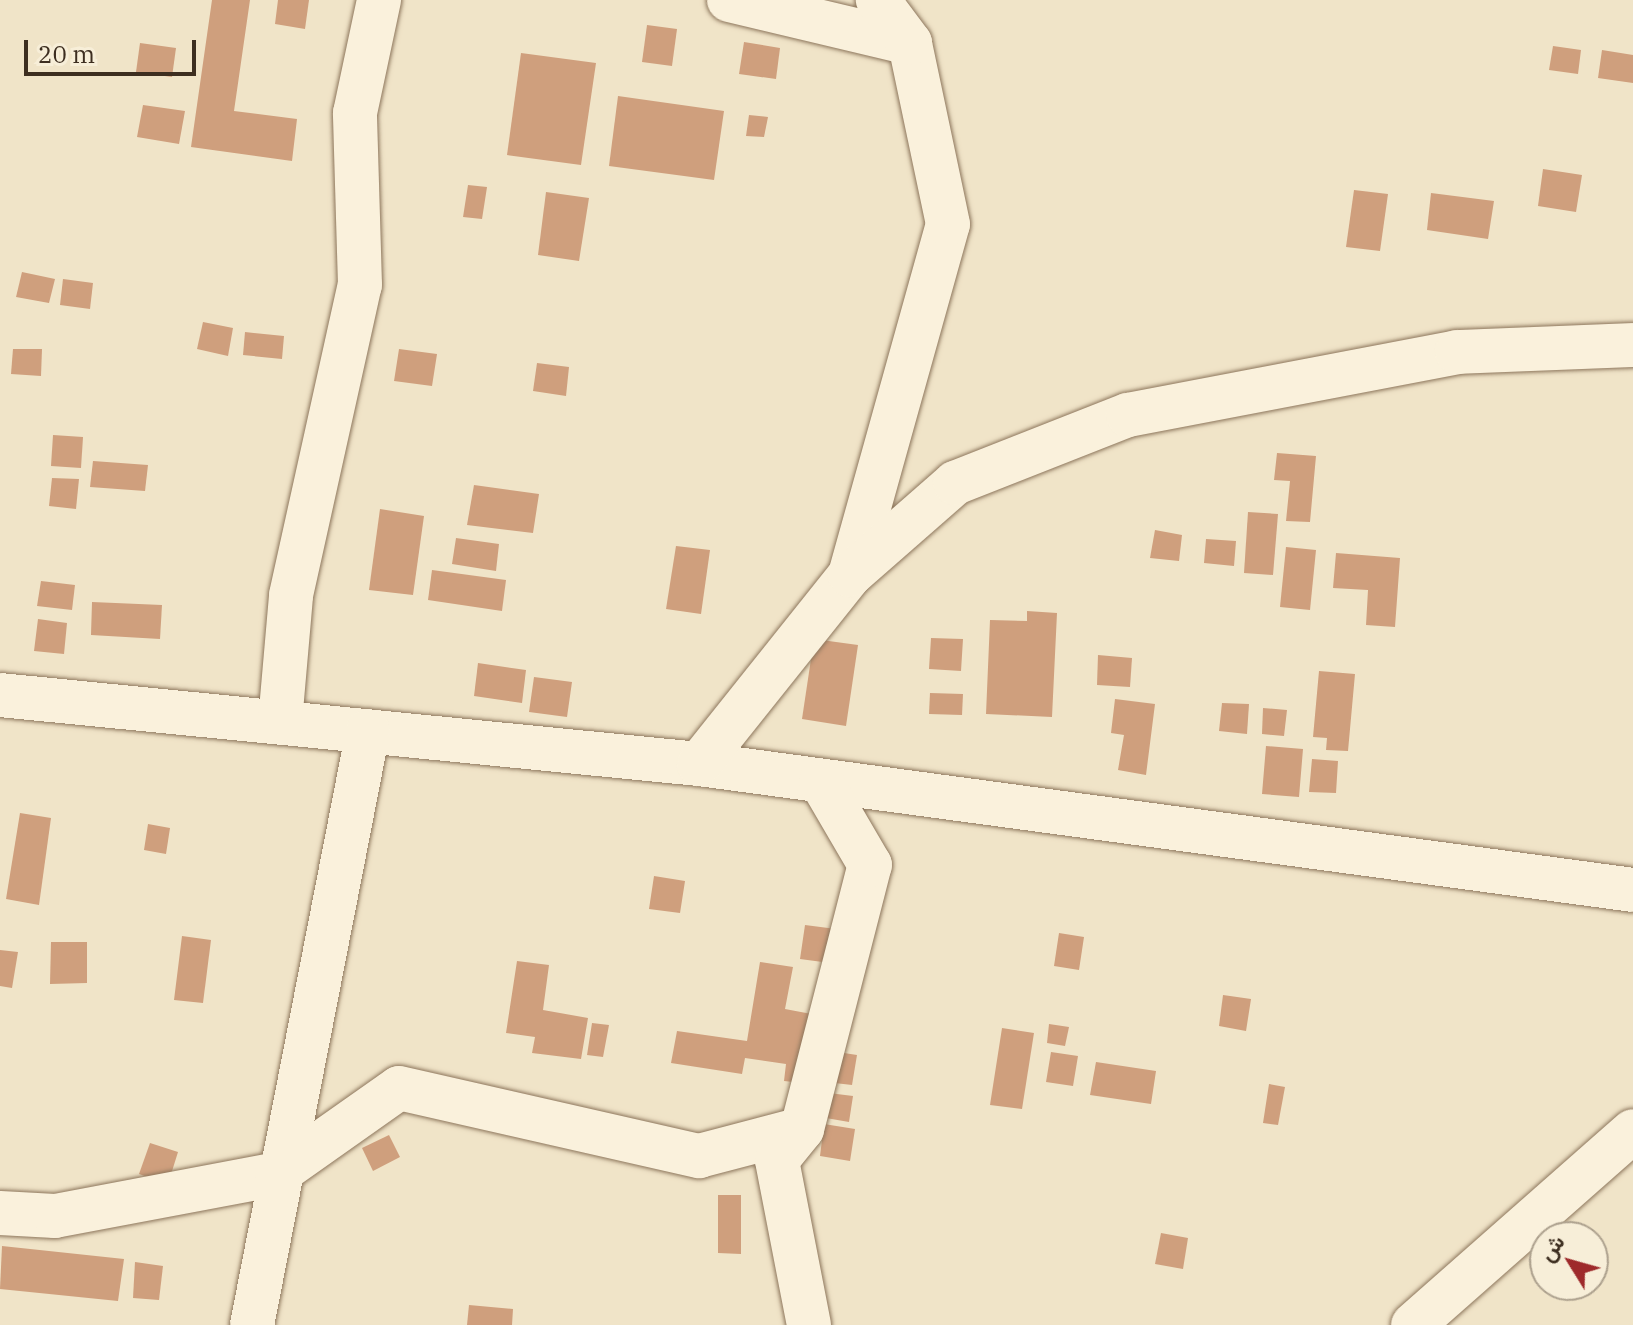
<!DOCTYPE html>
<meta charset="utf-8">
<style>
body{margin:0}
#map{position:relative;width:1633px;height:1325px;overflow:hidden;background:#f0e4c8;font-family:"IBM Plex Serif",Vazirmatn,serif}
div>[style]{position:absolute}
.building>*{inset:0;background:#cf9f7d}
.roads{filter:drop-shadow(0 0 2px #8d765c) drop-shadow(0 0 2px #8d765c)}
.street>*{height:44px;margin:-22px;padding:0 22px;transform-origin:22px;border-radius:22px;background:#faf1dc}
span{translate:-50% -50%;white-space:nowrap;text-align:center;line-height:1.15;-webkit-text-stroke:6px #f7eed8;paint-order:stroke}
.north{position:absolute;left:1529px;top:1221px;width:80px;height:80px;box-sizing:border-box;background:#f7eed8;border:2px solid #ada18e;border-radius:50%;rotate:307deg;font-size:22px;font-weight:700;line-height:32px;text-align:center;color:#3d2e20}
.north::after{content:'';display:block;margin:auto;width:28px;height:36px;background:#9e2a2b;clip-path:polygon(50% 0,100% 100%,50% 72%,0 100%)}
.scale{position:absolute;left:24px;top:40px;width:172px;height:36px;box-sizing:border-box;border:4px solid #3d2e20;border-top:0;padding-left:10px;font-size:24px;line-height:28px;white-space:nowrap;color:#3d2e20;-webkit-text-stroke:6px #f7eed8;paint-order:stroke}
</style>
<div id="map">
<div class="building">
<div style="clip-path:polygon(212px 0,250px 0,234px 111px,297px 119px,292px 161px,191px 147px)"></div>
<div style="clip-path:polygon(278px 0,309px 0,305px 29px,275px 24px)"></div>
<div style="clip-path:polygon(647px 25px,677px 29px,672px 66px,642px 62px)"></div>
<div style="clip-path:polygon(744px 42px,780px 48px,776px 79px,739px 74px)"></div>
<div style="clip-path:polygon(140px 43px,176px 48px,172px 77px,136px 72px)"></div>
<div style="clip-path:polygon(1553px 46px,1581px 50px,1578px 74px,1549px 70px)"></div>
<div style="clip-path:polygon(1602px 50px,1633px 55px,1633px 83px,1598px 78px)"></div>
<div style="clip-path:polygon(521px 53px,596px 63px,581px 165px,507px 155px)"></div>
<div style="clip-path:polygon(618px 96px,724px 111px,714px 180px,609px 166px)"></div>
<div style="clip-path:polygon(143px 105px,185px 111px,179px 144px,137px 137px)"></div>
<div style="clip-path:polygon(749px 115px,768px 117px,764px 137px,746px 136px)"></div>
<div style="clip-path:polygon(1543px 169px,1582px 175px,1576px 212px,1538px 206px)"></div>
<div style="clip-path:polygon(468px 185px,487px 187px,482px 219px,463px 217px)"></div>
<div style="clip-path:polygon(1354px 190px,1388px 194px,1380px 251px,1346px 247px)"></div>
<div style="clip-path:polygon(546px 192px,589px 198px,579px 261px,538px 255px)"></div>
<div style="clip-path:polygon(1431px 193px,1494px 201px,1488px 239px,1427px 230px)"></div>
<div style="clip-path:polygon(22px 272px,55px 279px,49px 303px,16px 297px)"></div>
<div style="clip-path:polygon(63px 279px,93px 283px,90px 309px,60px 305px)"></div>
<div style="clip-path:polygon(203px 322px,233px 328px,228px 356px,197px 349px)"></div>
<div style="clip-path:polygon(245px 332px,284px 336px,282px 359px,243px 355px)"></div>
<div style="clip-path:polygon(13px 349px,42px 349px,41px 376px,11px 374px)"></div>
<div style="clip-path:polygon(399px 349px,437px 354px,432px 386px,394px 381px)"></div>
<div style="clip-path:polygon(537px 363px,569px 367px,566px 396px,533px 391px)"></div>
<div style="clip-path:polygon(53px 435px,83px 437px,81px 468px,51px 466px)"></div>
<div style="clip-path:polygon(1277px 453px,1316px 456px,1310px 522px,1286px 521px,1290px 481px,1274px 480px)"></div>
<div style="clip-path:polygon(93px 461px,148px 465px,145px 491px,90px 487px)"></div>
<div style="clip-path:polygon(52px 478px,79px 479px,76px 509px,49px 506px)"></div>
<div style="clip-path:polygon(474px 485px,539px 494px,533px 533px,467px 525px)"></div>
<div style="clip-path:polygon(380px 509px,424px 516px,413px 595px,369px 590px)"></div>
<div style="clip-path:polygon(1248px 512px,1278px 514px,1273px 575px,1244px 573px)"></div>
<div style="clip-path:polygon(1155px 530px,1182px 535px,1179px 561px,1150px 558px)"></div>
<div style="clip-path:polygon(456px 538px,499px 544px,496px 571px,452px 564px)"></div>
<div style="clip-path:polygon(1206px 539px,1236px 541px,1234px 566px,1204px 563px)"></div>
<div style="clip-path:polygon(676px 546px,710px 550px,701px 614px,666px 609px)"></div>
<div style="clip-path:polygon(1286px 547px,1316px 550px,1310px 610px,1280px 607px)"></div>
<div style="clip-path:polygon(1336px 553px,1400px 558px,1395px 627px,1366px 625px,1368px 590px,1333px 588px)"></div>
<div style="clip-path:polygon(432px 570px,506px 580px,502px 611px,428px 600px)"></div>
<div style="clip-path:polygon(41px 581px,75px 585px,72px 610px,37px 606px)"></div>
<div style="clip-path:polygon(92px 602px,162px 605px,160px 639px,91px 635px)"></div>
<div style="clip-path:polygon(1027px 611px,1057px 613px,1052px 717px,986px 714px,990px 620px,1027px 621px)"></div>
<div style="clip-path:polygon(38px 619px,67px 623px,64px 654px,34px 651px)"></div>
<div style="clip-path:polygon(931px 638px,963px 639px,961px 671px,929px 669px)"></div>
<div style="clip-path:polygon(814px 639px,858px 645px,846px 726px,802px 719px)"></div>
<div style="clip-path:polygon(1098px 655px,1132px 658px,1130px 687px,1097px 685px)"></div>
<div style="clip-path:polygon(478px 663px,526px 670px,522px 703px,474px 696px)"></div>
<div style="clip-path:polygon(1319px 671px,1355px 674px,1348px 751px,1326px 750px,1327px 738px,1313px 737px)"></div>
<div style="clip-path:polygon(534px 677px,572px 682px,567px 717px,529px 712px)"></div>
<div style="clip-path:polygon(930px 693px,963px 694px,962px 715px,929px 714px)"></div>
<div style="clip-path:polygon(1115px 699px,1155px 704px,1146px 775px,1118px 770px,1124px 735px,1111px 733px)"></div>
<div style="clip-path:polygon(1222px 703px,1249px 704px,1247px 734px,1219px 731px)"></div>
<div style="clip-path:polygon(1263px 708px,1287px 710px,1284px 736px,1262px 734px)"></div>
<div style="clip-path:polygon(1266px 746px,1303px 749px,1299px 797px,1262px 794px)"></div>
<div style="clip-path:polygon(1312px 759px,1338px 761px,1336px 793px,1309px 792px)"></div>
<div style="clip-path:polygon(20px 813px,51px 818px,39px 905px,6px 899px)"></div>
<div style="clip-path:polygon(148px 824px,170px 828px,166px 854px,144px 850px)"></div>
<div style="clip-path:polygon(654px 876px,685px 881px,680px 913px,649px 909px)"></div>
<div style="clip-path:polygon(805px 925px,836px 929px,830px 963px,800px 959px)"></div>
<div style="clip-path:polygon(1059px 933px,1084px 937px,1079px 970px,1054px 966px)"></div>
<div style="clip-path:polygon(182px 936px,211px 940px,203px 1003px,174px 1000px)"></div>
<div style="clip-path:polygon(51px 942px,87px 942px,87px 983px,50px 984px)"></div>
<div style="clip-path:polygon(0 950px,18px 952px,12px 988px,0 986px)"></div>
<div style="clip-path:polygon(517px 961px,549px 965px,543px 1010px,588px 1018px,581px 1059px,532px 1053px,535px 1037px,506px 1033px)"></div>
<div style="clip-path:polygon(760px 962px,793px 967px,785px 1009px,822px 1016px,811px 1084px,784px 1081px,786px 1064px,745px 1058px,742px 1074px,671px 1063px,677px 1031px,747px 1041px)"></div>
<div style="clip-path:polygon(1223px 995px,1251px 999px,1246px 1031px,1219px 1026px)"></div>
<div style="clip-path:polygon(592px 1023px,609px 1025px,603px 1057px,587px 1055px)"></div>
<div style="clip-path:polygon(1049px 1024px,1069px 1027px,1065px 1046px,1047px 1043px)"></div>
<div style="clip-path:polygon(1002px 1028px,1034px 1033px,1022px 1109px,990px 1105px)"></div>
<div style="clip-path:polygon(831px 1051px,857px 1055px,852px 1085px,826px 1082px)"></div>
<div style="clip-path:polygon(1051px 1052px,1078px 1056px,1073px 1086px,1046px 1082px)"></div>
<div style="clip-path:polygon(1096px 1062px,1156px 1071px,1151px 1104px,1090px 1095px)"></div>
<div style="clip-path:polygon(1269px 1084px,1285px 1087px,1278px 1125px,1263px 1123px)"></div>
<div style="clip-path:polygon(829px 1093px,853px 1096px,849px 1122px,826px 1118px)"></div>
<div style="clip-path:polygon(824px 1124px,855px 1129px,850px 1161px,820px 1156px)"></div>
<div style="clip-path:polygon(389px 1135px,400px 1157px,373px 1171px,362px 1148px)"></div>
<div style="clip-path:polygon(150px 1143px,178px 1152px,168px 1184px,139px 1174px)"></div>
<div style="clip-path:polygon(718px 1195px,741px 1195px,741px 1254px,718px 1253px)"></div>
<div style="clip-path:polygon(1161px 1233px,1188px 1238px,1183px 1269px,1155px 1264px)"></div>
<div style="clip-path:polygon(2px 1246px,124px 1259px,118px 1301px,0 1289px)"></div>
<div style="clip-path:polygon(135px 1262px,163px 1266px,159px 1300px,133px 1298px)"></div>
<div style="clip-path:polygon(469px 1305px,513px 1309px,512px 1325px,467px 1325px)"></div>
</div>
<div class="roads">
<div class="street">
<div style="left:729px;top:0;width:186px;rotate:13.4deg"></div>
<div style="left:850px;top:575px;width:364px;rotate:-74.4deg"></div>
<div style="left:948px;top:224px;width:185px;rotate:-101.9deg"></div>
<div style="left:910px;top:43px;width:54px;rotate:-126.7deg"></div>
<div style="left:0;top:695px;width:702px;rotate:5.64deg"></div>
<div style="left:699px;top:764px;width:942px;rotate:7.68deg"></div>
<div style="left:280px;top:722px;width:127px;rotate:-85deg"></div>
<div style="left:291px;top:595px;width:318px;rotate:-77.5deg"></div>
<div style="left:360px;top:285px;width:172px;rotate:-91.7deg"></div>
<div style="left:355px;top:113px;width:116px;rotate:-78deg"></div>
<div style="left:699px;top:764px;width:242px;rotate:-51.4deg"></div>
<div style="left:850px;top:575px;width:140px;rotate:-41.2deg"></div>
<div style="left:955px;top:483px;width:186px;rotate:-21.5deg"></div>
<div style="left:1128px;top:415px;width:335px;rotate:-10.8deg"></div>
<div style="left:1457px;top:352px;width:176px;rotate:-2.3deg"></div>
<div style="left:0;top:1213px;width:55px;rotate:3.1deg"></div>
<div style="left:55px;top:1216px;width:226px;rotate:-10.7deg"></div>
<div style="left:277px;top:1174px;width:149px;rotate:-35.2deg"></div>
<div style="left:399px;top:1088px;width:308px;rotate:12.8deg"></div>
<div style="left:699px;top:1156px;width:106px;rotate:-14.7deg"></div>
<div style="left:252px;top:1325px;width:605px;rotate:-78.95deg"></div>
<div style="left:809px;top:1325px;width:168px;rotate:-101deg"></div>
<div style="left:777px;top:1160px;width:40px;rotate:-51deg"></div>
<div style="left:802px;top:1129px;width:273px;rotate:-75.6deg"></div>
<div style="left:870px;top:865px;width:97px;rotate:-120.3deg"></div>
<div style="left:1413px;top:1325px;width:293px;rotate:-41.4deg"></div>
</div>
</div>
<div class="north">ش</div>
<div class="scale">20 m</div>
</div>
